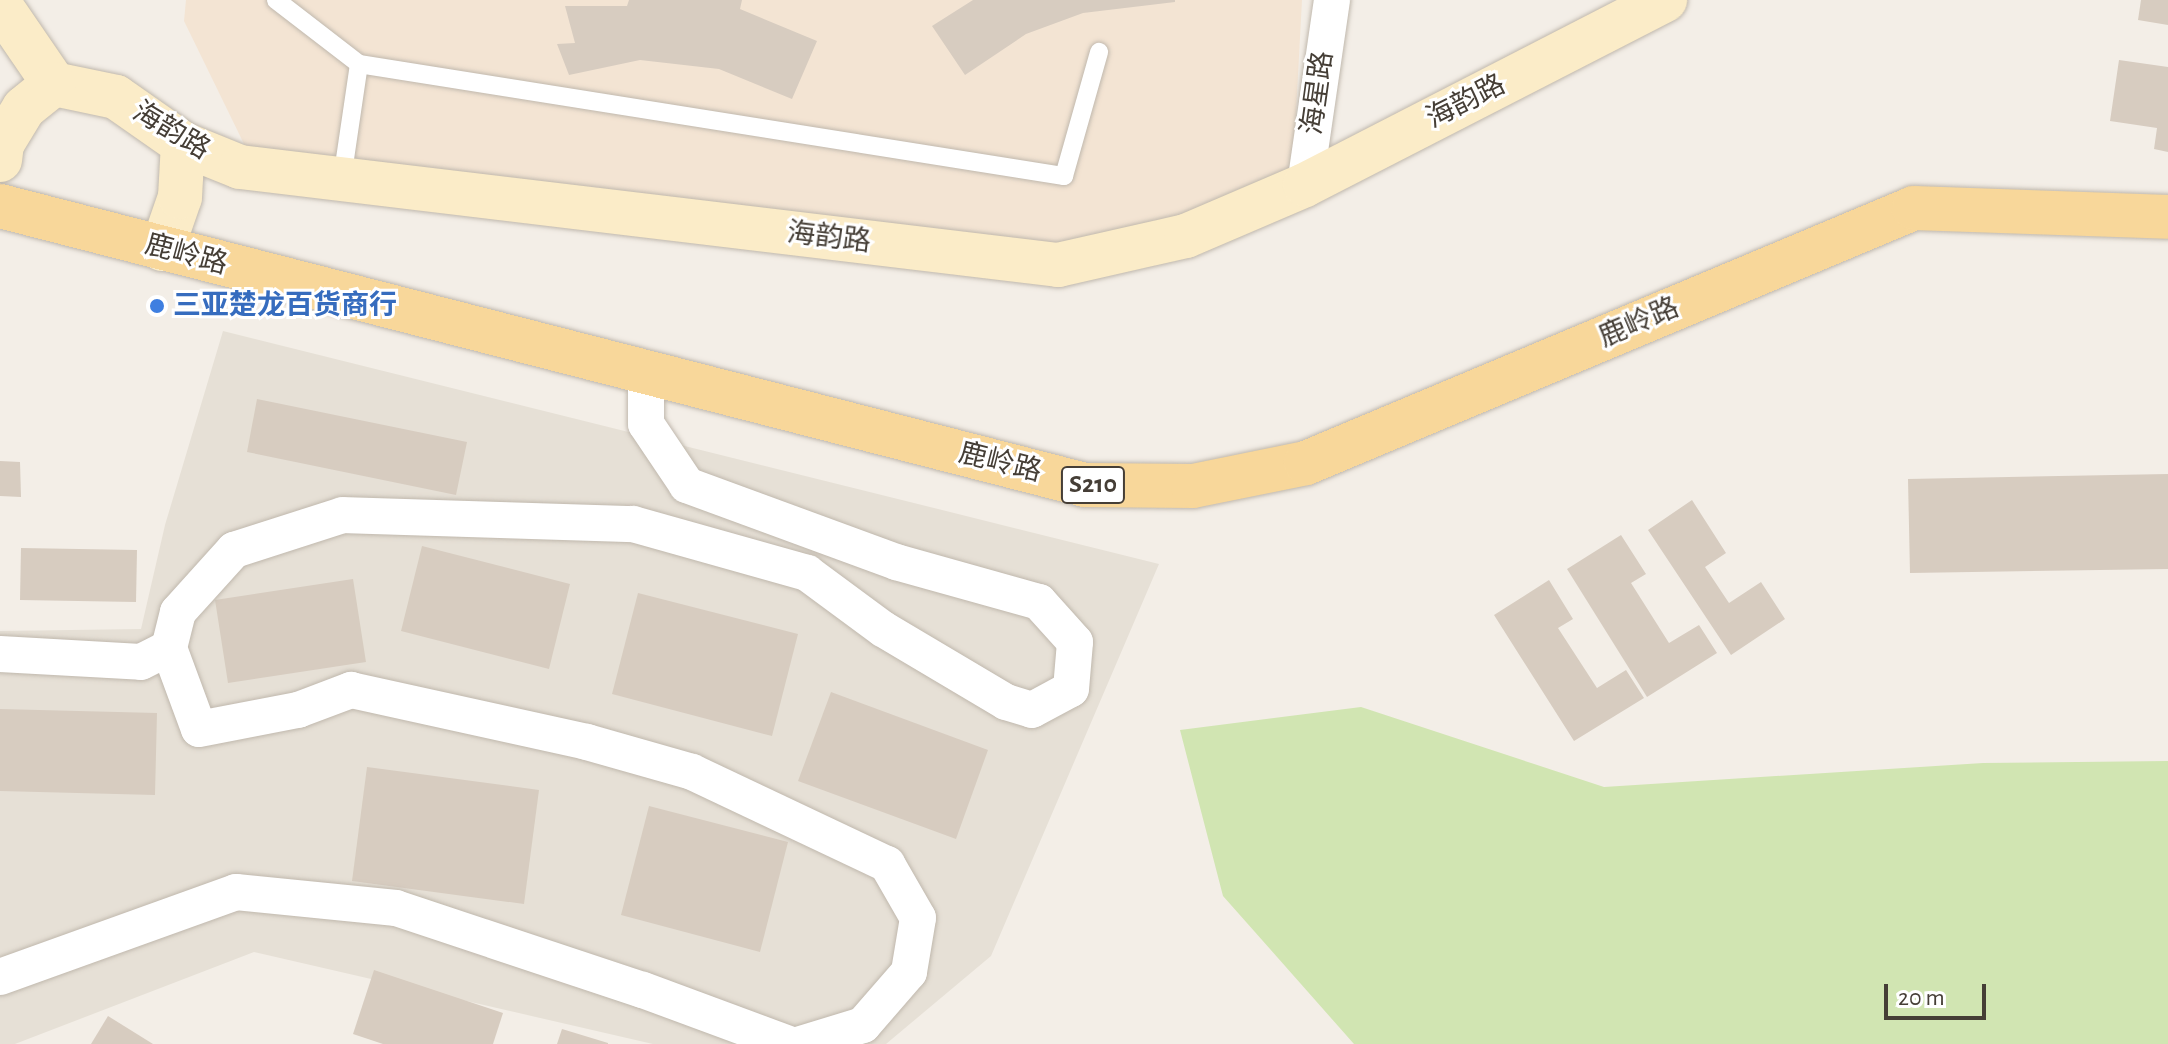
<!DOCTYPE html>
<meta charset="utf-8">
<style>
body{margin:0}
#map{position:relative;width:2168px;height:1044px;overflow:hidden;background:#f3eee7;font-family:"Alegreya Sans","Noto Sans SC",sans-serif}
div>[style]{position:absolute}
.residential>*{inset:0;background:#e6e0d6}
.commercial>*{inset:0;background:#f3e4d3}
.green>*{inset:0;background:#d1e5b2}
.building>*{inset:0;background:#d7ccc0}
.roads{filter:drop-shadow(0 0 2px #c0b8ad) drop-shadow(0 0 2px #c0b8ad)}
.lane>*{height:18px;margin:-9px;padding:0 9px;transform-origin:9px;border-radius:9px;background:#fff}
.street>*{height:36px;margin:-18px;padding:0 18px;transform-origin:18px;border-radius:18px;background:#fff}
.secondary>*{height:44px;margin:-22px;padding:0 22px;transform-origin:22px;border-radius:22px;background:#fbecc8}
.primary>*{height:44px;margin:-22px;padding:0 22px;transform-origin:22px;border-radius:22px;background:#f8d79a}
.dots>*{width:22px;height:22px;translate:-50% -50%;box-sizing:border-box;border:4px solid #fff;border-radius:50%}
span{translate:-50% -50%;white-space:nowrap;text-align:center;line-height:1.15;-webkit-text-stroke:6px #fff;paint-order:stroke}
.shield-label span{padding:2px 6px;background:#fff;border:2px solid;border-radius:6px;-webkit-text-stroke-width:0}
.shield-label{font-size:26px;color:#453e36;font-weight:700}
.street-label{font-size:28px;color:#453e36}
.shop-label{font-size:28px;color:#366cbe;font-weight:700}
.left{translate:0 -50%;text-align:left}
.scale{position:absolute;left:1884px;top:984px;width:102px;height:36px;box-sizing:border-box;border:4px solid #453e36;border-top:0;padding-left:10px;font-size:24px;line-height:28px;white-space:nowrap;color:#453e36;-webkit-text-stroke:6px #fff;paint-order:stroke}
</style>
<div id="map">
<div class="residential">
<div style="clip-path:polygon(223px 331px,1159px 564px,991px 956px,886px 1044px,653px 1044px,254px 952px,15px 1044px,0 1044px,0 631px,141px 629px,165px 525px)"></div>
</div>
<div class="commercial">
<div style="clip-path:polygon(186px 0,1302px 0,1293px 168px,1182px 231px,1054px 262px,245px 146px,184px 21px)"></div>
</div>
<div class="green">
<div style="clip-path:polygon(1361px 707px,1604px 787px,1983px 763px,2168px 761px,2168px 1044px,1354px 1044px,1223px 896px,1180px 730px)"></div>
</div>
<div class="building">
<div style="clip-path:polygon(629px 0,742px 0,740px 9px,817px 41px,792px 99px,719px 69px,640px 60px,569px 75px,557px 44px,575px 43px,565px 6px,627px 6px)"></div>
<div style="clip-path:polygon(973px 0,1175px 0,1175px 2px,1083px 13px,1026px 34px,965px 75px,932px 26px)"></div>
<div style="clip-path:polygon(2141px 0,2168px 0,2168px 25px,2138px 20px)"></div>
<div style="clip-path:polygon(2119px 60px,2168px 67px,2168px 152px,2154px 149px,2157px 128px,2110px 121px)"></div>
<div style="clip-path:polygon(257px 399px,467px 442px,456px 495px,247px 452px)"></div>
<div style="clip-path:polygon(0 461px,20px 462px,21px 497px,0 496px)"></div>
<div style="clip-path:polygon(2168px 474px,2168px 569px,1910px 573px,1908px 479px)"></div>
<div style="clip-path:polygon(1692px 500px,1726px 553px,1705px 567px,1729px 603px,1761px 582px,1785px 619px,1731px 655px,1648px 530px)"></div>
<div style="clip-path:polygon(1621px 535px,1646px 574px,1631px 583px,1669px 643px,1699px 625px,1717px 653px,1647px 697px,1567px 569px)"></div>
<div style="clip-path:polygon(422px 546px,570px 584px,549px 669px,401px 631px)"></div>
<div style="clip-path:polygon(21px 548px,137px 550px,136px 602px,20px 600px)"></div>
<div style="clip-path:polygon(353px 579px,366px 662px,228px 683px,215px 600px)"></div>
<div style="clip-path:polygon(1549px 580px,1573px 619px,1558px 628px,1597px 688px,1626px 670px,1644px 698px,1574px 741px,1494px 615px)"></div>
<div style="clip-path:polygon(638px 593px,798px 634px,772px 736px,612px 694px)"></div>
<div style="clip-path:polygon(831px 692px,988px 750px,956px 839px,798px 781px)"></div>
<div style="clip-path:polygon(0 709px,157px 713px,155px 795px,0 791px)"></div>
<div style="clip-path:polygon(367px 767px,539px 790px,524px 904px,352px 881px)"></div>
<div style="clip-path:polygon(649px 806px,788px 842px,760px 952px,621px 915px)"></div>
<div style="clip-path:polygon(374px 970px,503px 1013px,493px 1044px,383px 1044px,353px 1034px)"></div>
<div style="clip-path:polygon(108px 1016px,153px 1044px,91px 1044px)"></div>
<div style="clip-path:polygon(562px 1029px,608px 1043px,608px 1044px,557px 1044px)"></div>
</div>
<div class="roads">
<div class="lane">
<div style="left:276px;top:0;width:105px;rotate:37.6deg"></div>
<div style="left:359px;top:64px;width:116px;rotate:98.4deg"></div>
<div style="left:359px;top:64px;width:714px;rotate:9.03deg"></div>
<div style="left:1064px;top:176px;width:129px;rotate:-74.2deg"></div>
</div>
<div class="street">
<div style="left:1305px;top:185px;width:187px;rotate:-81.7deg"></div>
<div style="left:169px;top:648px;width:86px;rotate:69.7deg"></div>
<div style="left:199px;top:729px;width:101px;rotate:-10.9deg"></div>
<div style="left:298px;top:710px;width:57px;rotate:-20.7deg"></div>
<div style="left:351px;top:690px;width:242px;rotate:12.4deg"></div>
<div style="left:587px;top:742px;width:109px;rotate:15.9deg"></div>
<div style="left:692px;top:772px;width:216px;rotate:25.3deg"></div>
<div style="left:887px;top:864px;width:62px;rotate:60.1deg"></div>
<div style="left:918px;top:918px;width:55px;rotate:99.5deg"></div>
<div style="left:909px;top:972px;width:70px;rotate:131deg"></div>
<div style="left:863px;top:1025px;width:65px;rotate:163deg"></div>
<div style="left:0;top:654px;width:141px;rotate:3.2deg"></div>
<div style="left:141px;top:662px;width:31px;rotate:-27deg"></div>
<div style="left:169px;top:648px;width:37px;rotate:-76deg"></div>
<div style="left:178px;top:612px;width:84px;rotate:-47.9deg"></div>
<div style="left:234px;top:550px;width:114px;rotate:-17.8deg"></div>
<div style="left:343px;top:515px;width:290px;rotate:1.8deg"></div>
<div style="left:633px;top:524px;width:181px;rotate:15.7deg"></div>
<div style="left:807px;top:573px;width:94px;rotate:36.4deg"></div>
<div style="left:883px;top:629px;width:143px;rotate:30.7deg"></div>
<div style="left:1006px;top:702px;width:27px;rotate:17deg"></div>
<div style="left:1032px;top:710px;width:44px;rotate:-28.3deg"></div>
<div style="left:1071px;top:689px;width:47px;rotate:-85.1deg"></div>
<div style="left:1075px;top:642px;width:54px;rotate:-132deg"></div>
<div style="left:1039px;top:602px;width:148px;rotate:-164.4deg"></div>
<div style="left:896px;top:562px;width:223px;rotate:-159.8deg"></div>
<div style="left:687px;top:485px;width:73px;rotate:-123.9deg"></div>
<div style="left:646px;top:424px;width:51px;rotate:-90deg"></div>
<div style="left:0;top:977px;width:251px;rotate:-19.8deg"></div>
<div style="left:236px;top:892px;width:161px;rotate:5.7deg"></div>
<div style="left:396px;top:908px;width:260px;rotate:18.4deg"></div>
<div style="left:643px;top:990px;width:156px;rotate:20.3deg"></div>
</div>
<div class="secondary">
<div style="left:0;top:5px;width:96px;rotate:55.6deg"></div>
<div style="left:54px;top:84px;width:63px;rotate:11.8deg"></div>
<div style="left:116px;top:97px;width:82px;rotate:35deg"></div>
<div style="left:183px;top:144px;width:61px;rotate:22deg"></div>
<div style="left:240px;top:167px;width:824px;rotate:6.83deg"></div>
<div style="left:1058px;top:265px;width:131px;rotate:-12.8deg"></div>
<div style="left:1186px;top:236px;width:129px;rotate:-23.2deg"></div>
<div style="left:1305px;top:185px;width:405px;rotate:-27.2deg"></div>
<div style="left:0;top:160px;width:16px;rotate:-83deg"></div>
<div style="left:2px;top:144px;width:42px;rotate:-58.6deg"></div>
<div style="left:24px;top:108px;width:38px;rotate:-39deg"></div>
<div style="left:162px;top:249px;width:55px;rotate:-70.9deg"></div>
<div style="left:180px;top:197px;width:53px;rotate:-86.8deg"></div>
</div>
<div class="primary">
<div style="left:0;top:206px;width:1120px;rotate:14.42deg"></div>
<div style="left:1085px;top:485px;width:108px;rotate:0.5deg"></div>
<div style="left:1193px;top:486px;width:115px;rotate:-11.5deg"></div>
<div style="left:1306px;top:463px;width:659px;rotate:-22.75deg"></div>
<div style="left:1914px;top:208px;width:254px;rotate:2deg"></div>
</div>
</div>
<div class="dots">
<div style="left:157px;top:306px;background:#3f7fe0"></div>
</div>
<div class="shield-label">
<span style="left:1093px;top:485px">S210</span>
</div>
<div class="street-label">
<span style="left:1318px;top:93px;rotate:-82deg">海星路</span>
<span style="left:1466px;top:102px;rotate:-27deg">海韵路</span>
<span style="left:171px;top:131px;rotate:31deg">海韵路</span>
<span style="left:829px;top:238px;rotate:7deg">海韵路</span>
<span style="left:186px;top:255px;rotate:15deg">鹿岭路</span>
<span style="left:1639px;top:323px;rotate:-23deg">鹿岭路</span>
<span style="left:1000px;top:463px;rotate:14deg">鹿岭路</span>
</div>
<div class="shop-label">
<span class="left" style="left:173px;top:306px">三亚楚龙百货商行</span>
</div>
<div class="scale">20 m</div>
</div>
